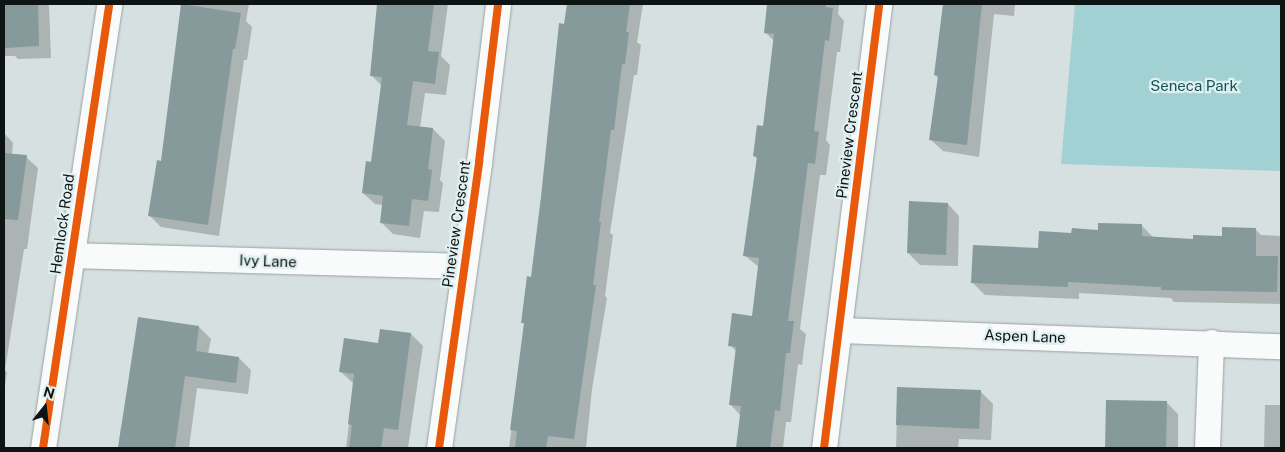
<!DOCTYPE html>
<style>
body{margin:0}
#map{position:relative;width:1285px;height:452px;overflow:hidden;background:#d6e0e0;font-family:"Public Sans",sans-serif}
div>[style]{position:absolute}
.green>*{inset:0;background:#a1d1d2}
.shadow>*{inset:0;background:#0003}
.building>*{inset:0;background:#869a9b}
.roads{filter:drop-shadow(0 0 1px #99a0a0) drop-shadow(0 0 1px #99a0a0)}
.minor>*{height:25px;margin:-12.5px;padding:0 12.5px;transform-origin:12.5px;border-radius:12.5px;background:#f9fafa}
.cycleway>*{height:8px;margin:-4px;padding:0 4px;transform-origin:4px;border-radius:4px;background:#e8590c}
span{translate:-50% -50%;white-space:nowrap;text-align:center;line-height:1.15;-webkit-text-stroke:4.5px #e0f0f0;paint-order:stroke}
.park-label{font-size:15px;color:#135557}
.street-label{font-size:15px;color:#0e1414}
.frame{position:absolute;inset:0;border:5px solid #0e1414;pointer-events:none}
.north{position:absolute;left:20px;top:382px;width:50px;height:50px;-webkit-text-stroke:4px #e0f0f0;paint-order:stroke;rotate:16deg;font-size:14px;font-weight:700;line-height:20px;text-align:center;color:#0e1414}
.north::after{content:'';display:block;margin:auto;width:18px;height:22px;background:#0e1414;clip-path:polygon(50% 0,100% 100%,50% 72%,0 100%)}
</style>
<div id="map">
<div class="green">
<div style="clip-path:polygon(1075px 4px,1281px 4px,1281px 171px,1061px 164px)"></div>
</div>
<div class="shadow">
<div style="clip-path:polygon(4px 4px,48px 4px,49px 6px,51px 58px,18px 59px,15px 56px,4px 56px)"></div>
<div style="clip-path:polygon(183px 4px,249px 4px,246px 21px,252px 27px,247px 60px,244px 60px,219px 236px,161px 227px,149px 215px,162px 162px)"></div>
<div style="clip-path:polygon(379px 4px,448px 4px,441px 56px,450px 65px,446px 95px,425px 93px,420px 128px,433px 129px,445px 141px,440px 180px,443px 183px,439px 212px,424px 211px,420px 238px,393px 234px,381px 222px,383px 205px,375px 204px,363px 193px,372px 163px,382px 86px,371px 75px)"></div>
<div style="clip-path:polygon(568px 4px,643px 4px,637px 42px,641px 45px,637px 75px,634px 75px,610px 233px,613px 235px,605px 296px,607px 298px,592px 389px,586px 448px,509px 448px,525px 325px,523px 323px,532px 278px)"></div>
<div style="clip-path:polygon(769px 4px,792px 6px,793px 4px,839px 4px,838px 14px,844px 21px,840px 52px,837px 52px,826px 140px,830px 145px,826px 175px,820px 175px,800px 329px,806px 334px,802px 365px,798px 364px,791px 422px,786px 422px,783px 448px,737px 448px,741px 416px,730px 404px,737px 352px,730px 345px,753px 317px,759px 267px,744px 255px,757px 159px,754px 156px,764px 127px,774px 41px,765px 32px)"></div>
<div style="clip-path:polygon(946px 4px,1015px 4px,1014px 16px,994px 14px,979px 157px,943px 151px,931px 140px,939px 79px,935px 75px)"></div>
<div style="clip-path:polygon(4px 133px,13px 143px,12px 155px,26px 157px,38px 168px,27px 249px,24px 249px,5px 370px,7px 372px,4px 393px)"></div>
<div style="clip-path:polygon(948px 204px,959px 216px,958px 266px,920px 265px,908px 253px)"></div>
<div style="clip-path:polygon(1142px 226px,1154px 238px,1194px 240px,1223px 237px,1256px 230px,1261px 235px,1281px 236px,1281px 304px,1174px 302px,1171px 298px,1079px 293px,1079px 299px,985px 295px,973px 283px,1073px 234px)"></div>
<div style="clip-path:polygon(199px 327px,211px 339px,208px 354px,239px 358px,251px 370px,248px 394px,197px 388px,189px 448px,118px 448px,121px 427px)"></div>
<div style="clip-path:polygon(411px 334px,423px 346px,408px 448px,346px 448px,354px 384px,341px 372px,379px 344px)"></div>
<div style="clip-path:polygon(898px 388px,981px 392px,993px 404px,991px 440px,959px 439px,958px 448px,896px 448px)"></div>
<div style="clip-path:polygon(1107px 401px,1166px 402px,1178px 414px,1178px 448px,1107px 448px)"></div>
<div style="clip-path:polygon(1265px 405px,1281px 405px,1281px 448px,1264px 448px)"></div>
</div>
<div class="building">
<div style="clip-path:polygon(4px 4px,38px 4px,39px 46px,5px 48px)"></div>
<div style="clip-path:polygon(181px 4px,241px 13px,235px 49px,233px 49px,208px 225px,148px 216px,157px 160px,161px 161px)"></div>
<div style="clip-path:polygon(377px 4px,434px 4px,428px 51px,439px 52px,435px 84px,413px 81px,407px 125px,433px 128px,428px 169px,432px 170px,428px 201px,412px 199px,409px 226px,380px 223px,383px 196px,362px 193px,366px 161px,371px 162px,382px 77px,370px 76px)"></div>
<div style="clip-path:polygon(567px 4px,630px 4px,626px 32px,629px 32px,625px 64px,622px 64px,614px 130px,611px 130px,599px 222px,601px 222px,593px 285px,596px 285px,574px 439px,548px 436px,546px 448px,515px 448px,517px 431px,510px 430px,524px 323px,521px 323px,527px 276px,531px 277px,541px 197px,559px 23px,564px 24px)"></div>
<div style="clip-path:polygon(767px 4px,826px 4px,826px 7px,833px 8px,829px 41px,825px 40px,814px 131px,819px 132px,815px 164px,808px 163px,788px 321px,794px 321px,790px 353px,786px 353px,780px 411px,775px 410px,770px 448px,736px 448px,741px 406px,729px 405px,736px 347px,728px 346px,732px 313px,752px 316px,759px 258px,743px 256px,757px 157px,753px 156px,757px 125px,763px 126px,774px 34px,764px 33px)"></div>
<div style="clip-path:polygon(943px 4px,982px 4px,967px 145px,929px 140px,938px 76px,934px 75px)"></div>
<div style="clip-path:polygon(4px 153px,27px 155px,18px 220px,4px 219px)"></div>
<div style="clip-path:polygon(909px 201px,948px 203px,946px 255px,907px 253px)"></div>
<div style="clip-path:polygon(1098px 223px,1142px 224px,1142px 236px,1193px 239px,1193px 235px,1222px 236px,1222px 227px,1256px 228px,1256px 256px,1278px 256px,1277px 292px,1161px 290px,1161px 287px,1068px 282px,1068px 287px,971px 283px,973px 245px,1038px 248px,1039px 231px,1071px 233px,1072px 228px,1098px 230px)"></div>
<div style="clip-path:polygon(138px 317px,199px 326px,196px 351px,239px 357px,236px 383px,185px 376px,175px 448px,118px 448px)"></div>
<div style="clip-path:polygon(380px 329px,411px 333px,398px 430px,384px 428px,381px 448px,349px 448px,352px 425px,348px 424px,354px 374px,339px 372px,344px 338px,378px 343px)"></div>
<div style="clip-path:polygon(897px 387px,981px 390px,979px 429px,896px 425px)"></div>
<div style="clip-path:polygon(1106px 400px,1167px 401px,1166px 448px,1105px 448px)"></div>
</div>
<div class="roads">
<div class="minor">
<div style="left:71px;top:255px;width:393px;rotate:1.6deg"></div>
<div style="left:839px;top:330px;width:442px;rotate:2.1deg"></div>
<div style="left:43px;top:448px;width:449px;rotate:-81.5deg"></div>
<div style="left:439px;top:448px;width:289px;rotate:-82deg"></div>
<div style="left:479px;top:162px;width:159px;rotate:-83.1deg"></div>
<div style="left:824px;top:448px;width:447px;rotate:-82.9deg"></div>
<div style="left:1207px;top:448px;width:106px;rotate:-87.8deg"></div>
</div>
</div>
<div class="cycleway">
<div style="left:43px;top:448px;width:449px;rotate:-81.5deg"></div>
<div style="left:439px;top:448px;width:289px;rotate:-82deg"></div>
<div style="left:479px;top:162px;width:159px;rotate:-83.1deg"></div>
<div style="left:824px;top:448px;width:447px;rotate:-82.9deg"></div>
</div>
<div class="park-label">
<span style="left:1194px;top:86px">Seneca Park</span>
</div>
<div class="street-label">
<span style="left:849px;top:135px;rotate:-83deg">Pineview Crescent</span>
<span style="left:62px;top:224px;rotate:-82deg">Hemlock Road</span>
<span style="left:456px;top:224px;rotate:-82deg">Pineview Crescent</span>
<span style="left:268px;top:261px;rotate:2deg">Ivy Lane</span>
<span style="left:1025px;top:336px;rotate:2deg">Aspen Lane</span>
</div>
<div class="frame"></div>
<div class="north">N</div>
</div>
